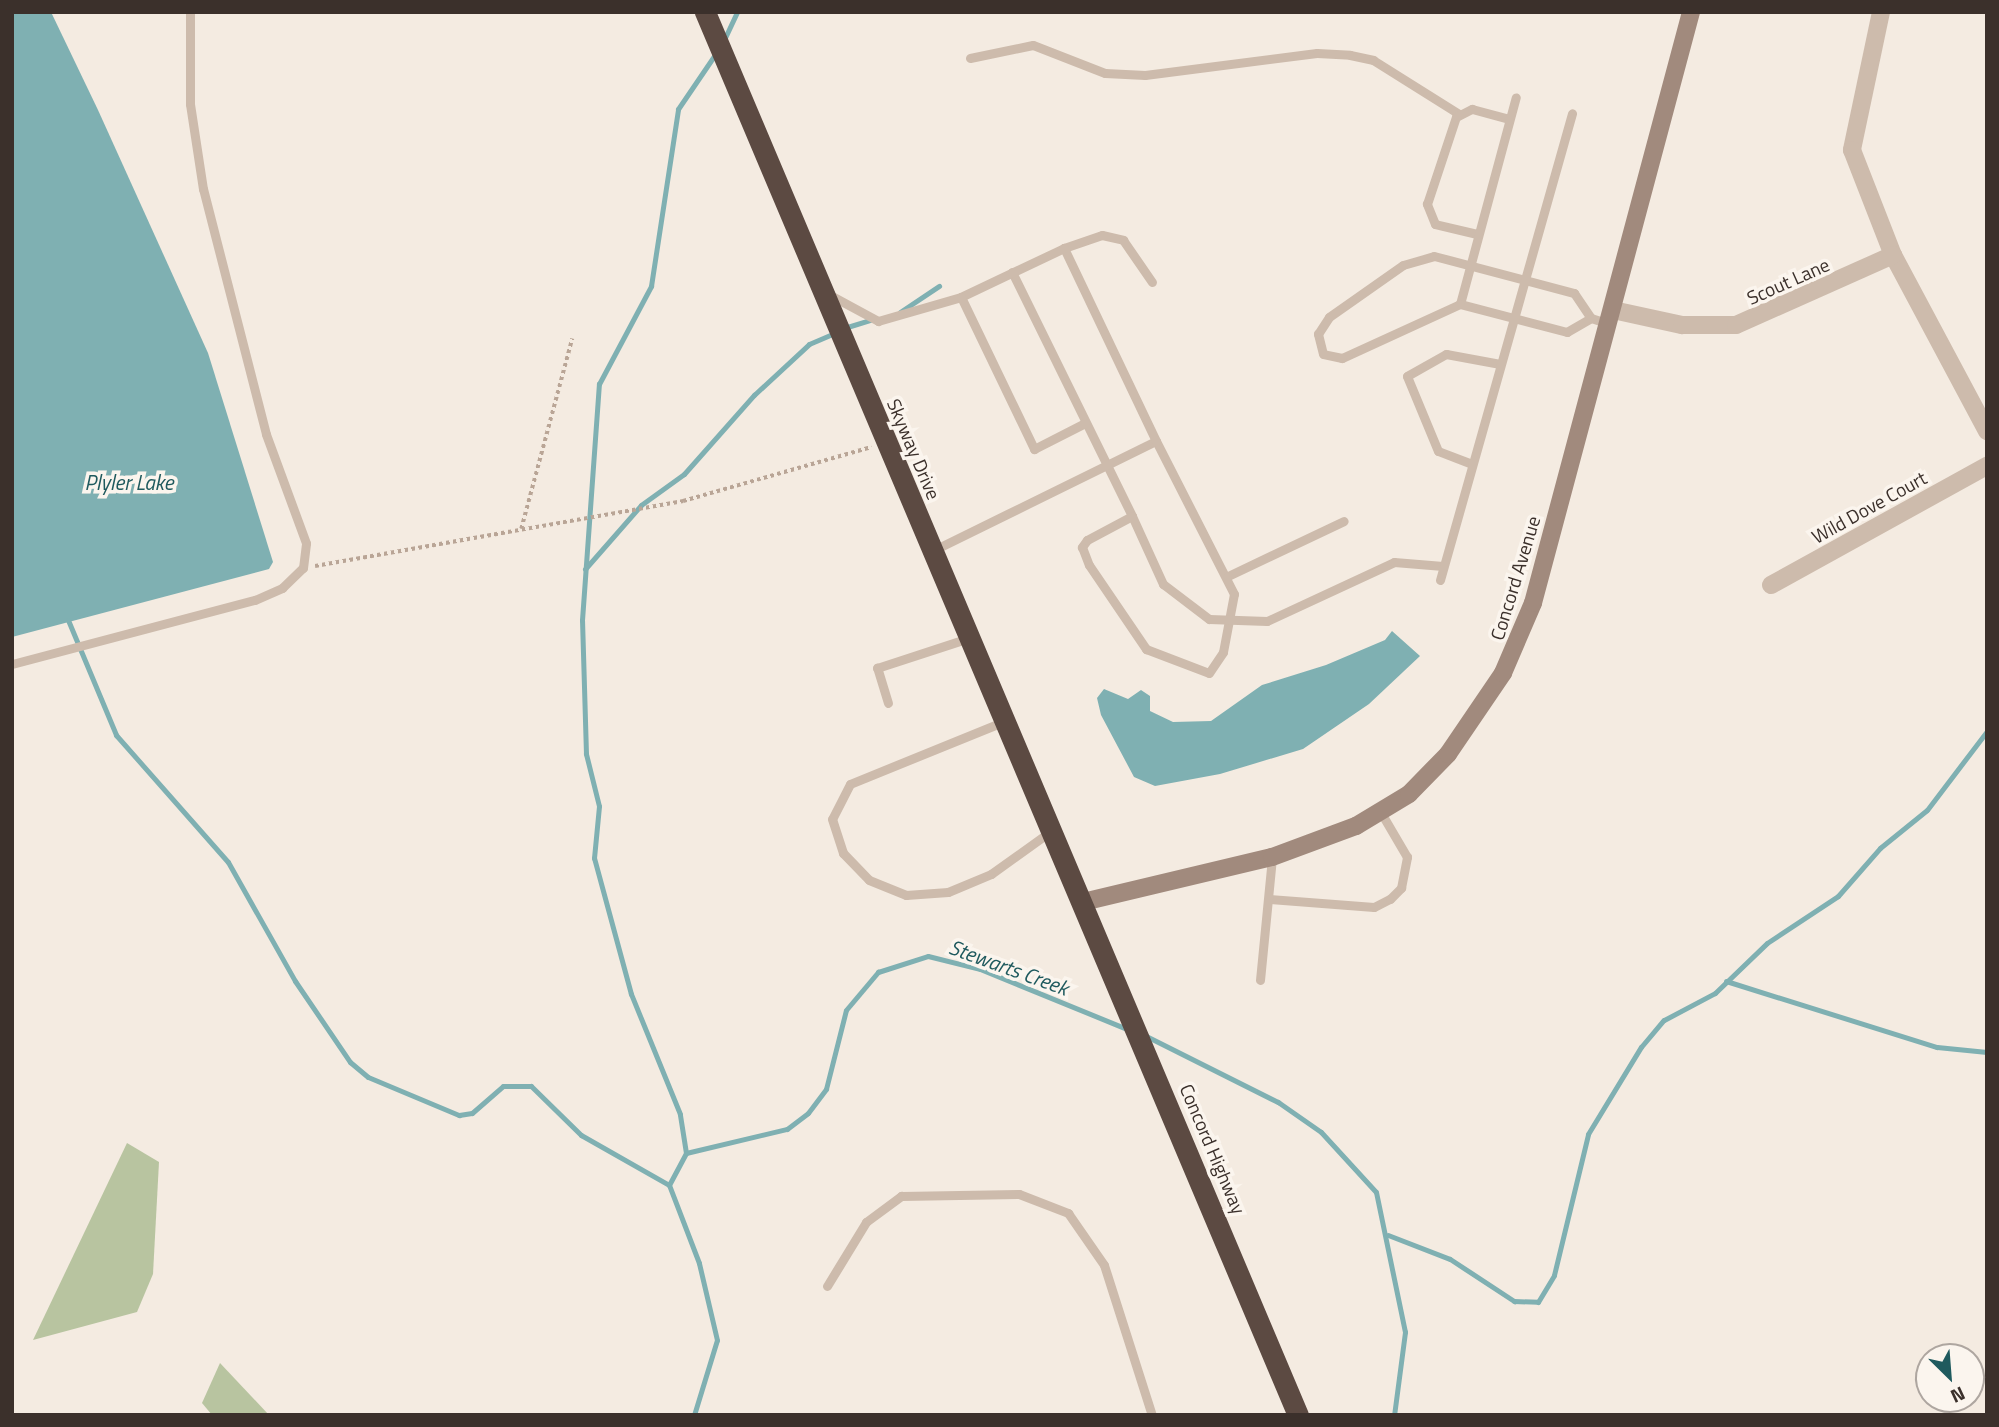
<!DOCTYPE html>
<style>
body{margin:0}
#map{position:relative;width:1999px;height:1427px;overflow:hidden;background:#f4ebe1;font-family:"Titillium Web",sans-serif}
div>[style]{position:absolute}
.green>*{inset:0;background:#b8c4a0}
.water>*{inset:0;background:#7fb0b2}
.stream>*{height:5px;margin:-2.5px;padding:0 2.5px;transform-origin:2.5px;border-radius:2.5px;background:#7fb0b2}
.path>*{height:3.5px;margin-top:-1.75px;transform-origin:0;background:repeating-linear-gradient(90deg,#b9a596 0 3.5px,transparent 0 7px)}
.lane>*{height:9px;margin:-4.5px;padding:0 4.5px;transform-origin:4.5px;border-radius:4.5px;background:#cdbbac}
.street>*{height:18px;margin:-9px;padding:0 9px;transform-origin:9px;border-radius:9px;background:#cdbbac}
.secondary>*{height:18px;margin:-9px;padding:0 9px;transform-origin:9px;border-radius:9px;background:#a18a7d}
.highway>*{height:21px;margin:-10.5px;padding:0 10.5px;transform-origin:10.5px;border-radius:10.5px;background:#5c4a42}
span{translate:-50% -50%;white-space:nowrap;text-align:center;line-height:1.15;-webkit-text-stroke:7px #fbf5ee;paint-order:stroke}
.street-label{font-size:19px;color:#3b302b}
.water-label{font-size:21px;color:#1f5a5e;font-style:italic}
.frame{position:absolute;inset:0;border:14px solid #3b302b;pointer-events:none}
.north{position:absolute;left:1915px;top:1343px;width:70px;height:70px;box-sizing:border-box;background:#fbf5ee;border:2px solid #aea6a0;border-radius:50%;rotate:155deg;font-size:19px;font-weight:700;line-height:28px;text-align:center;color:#3b302b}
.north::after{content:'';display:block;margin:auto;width:24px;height:32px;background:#1f5a5e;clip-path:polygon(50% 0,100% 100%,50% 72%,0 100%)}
</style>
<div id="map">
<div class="green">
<div style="clip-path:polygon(127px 1143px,159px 1162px,153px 1274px,137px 1312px,33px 1340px)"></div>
<div style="clip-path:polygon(220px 1363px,269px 1415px,212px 1415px,202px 1403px)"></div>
</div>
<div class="water">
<div style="clip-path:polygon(12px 12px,51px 12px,98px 110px,208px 353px,273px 562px,269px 569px,12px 637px)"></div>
<div style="clip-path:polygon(1392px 631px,1420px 656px,1369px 704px,1303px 749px,1220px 774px,1155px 786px,1134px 777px,1101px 715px,1097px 698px,1104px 689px,1128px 699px,1141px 690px,1150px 696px,1150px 711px,1173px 722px,1211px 721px,1262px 685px,1326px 665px,1385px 640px)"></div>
</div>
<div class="stream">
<div style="left:723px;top:42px;width:33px;rotate:-65deg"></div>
<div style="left:900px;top:312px;width:47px;rotate:-33.7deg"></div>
<div style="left:844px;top:328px;width:31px;rotate:-17deg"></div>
<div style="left:585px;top:569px;width:85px;rotate:-48.8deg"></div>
<div style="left:641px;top:505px;width:53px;rotate:-35.8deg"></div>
<div style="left:684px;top:474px;width:106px;rotate:-48.5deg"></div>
<div style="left:754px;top:395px;width:75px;rotate:-42.8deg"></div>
<div style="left:809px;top:344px;width:28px;rotate:-23deg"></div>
<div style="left:68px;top:620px;width:125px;rotate:67.3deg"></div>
<div style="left:116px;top:735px;width:169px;rotate:48.6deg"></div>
<div style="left:228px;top:862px;width:137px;rotate:60.6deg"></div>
<div style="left:295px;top:981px;width:98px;rotate:55.8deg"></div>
<div style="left:350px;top:1062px;width:23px;rotate:40deg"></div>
<div style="left:368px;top:1077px;width:99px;rotate:22.7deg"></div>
<div style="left:459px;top:1115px;width:13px;rotate:-9deg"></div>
<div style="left:472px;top:1113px;width:41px;rotate:-41.1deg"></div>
<div style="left:503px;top:1086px;width:28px"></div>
<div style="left:531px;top:1086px;width:70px;rotate:44.4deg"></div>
<div style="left:581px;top:1135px;width:101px;rotate:29.6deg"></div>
<div style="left:1726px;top:981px;width:221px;rotate:17.4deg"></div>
<div style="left:1937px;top:1047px;width:50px;rotate:5.7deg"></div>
<div style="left:1146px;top:1036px;width:148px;rotate:26.6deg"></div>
<div style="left:1278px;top:1102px;width:52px;rotate:34.9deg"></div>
<div style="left:1321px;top:1132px;width:81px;rotate:47.5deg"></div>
<div style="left:1376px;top:1192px;width:143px;rotate:78.3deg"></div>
<div style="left:1405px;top:1332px;width:84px;rotate:97.5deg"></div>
<div style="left:686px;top:1153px;width:39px;rotate:-99deg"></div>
<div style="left:680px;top:1114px;width:130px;rotate:-112.2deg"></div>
<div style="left:631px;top:994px;width:141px;rotate:-105.2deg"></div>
<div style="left:594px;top:858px;width:52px;rotate:-84.5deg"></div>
<div style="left:599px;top:806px;width:54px;rotate:-104deg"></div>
<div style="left:586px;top:754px;width:134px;rotate:-91.7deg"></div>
<div style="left:582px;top:620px;width:237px;rotate:-85.9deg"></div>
<div style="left:599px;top:384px;width:111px;rotate:-62deg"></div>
<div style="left:651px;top:286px;width:179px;rotate:-81.3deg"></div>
<div style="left:678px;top:109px;width:68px;rotate:-55.8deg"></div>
<div style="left:1388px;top:1235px;width:66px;rotate:21.2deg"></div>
<div style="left:1450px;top:1259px;width:77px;rotate:33.3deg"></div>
<div style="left:1514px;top:1301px;width:24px;rotate:2deg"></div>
<div style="left:1538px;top:1302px;width:31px;rotate:-59deg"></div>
<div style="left:1554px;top:1275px;width:145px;rotate:-76.4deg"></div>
<div style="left:1588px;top:1134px;width:102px;rotate:-58.7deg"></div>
<div style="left:1641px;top:1047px;width:35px;rotate:-50deg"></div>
<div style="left:1664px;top:1020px;width:58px;rotate:-27.9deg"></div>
<div style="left:1715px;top:993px;width:72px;rotate:-43.9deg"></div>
<div style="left:1767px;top:943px;width:85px;rotate:-33.5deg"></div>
<div style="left:1838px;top:896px;width:64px;rotate:-48.8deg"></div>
<div style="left:1880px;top:848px;width:60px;rotate:-39deg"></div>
<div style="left:1927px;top:810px;width:99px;rotate:-52.8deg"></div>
<div style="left:694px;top:1415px;width:78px;rotate:-73deg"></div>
<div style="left:717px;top:1340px;width:79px;rotate:-103.2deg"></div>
<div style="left:699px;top:1263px;width:84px;rotate:-111deg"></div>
<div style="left:669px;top:1185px;width:36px;rotate:-62deg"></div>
<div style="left:686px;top:1153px;width:104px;rotate:-13.4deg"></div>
<div style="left:787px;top:1129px;width:26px;rotate:-37deg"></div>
<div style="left:808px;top:1113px;width:30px;rotate:-53deg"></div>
<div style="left:826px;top:1089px;width:81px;rotate:-75.8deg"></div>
<div style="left:846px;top:1010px;width:50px;rotate:-49.9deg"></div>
<div style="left:878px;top:972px;width:52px;rotate:-17.7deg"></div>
<div style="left:928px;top:956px;width:54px;rotate:14deg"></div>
<div style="left:980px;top:969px;width:159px;rotate:22.2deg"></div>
</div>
<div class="path">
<div style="left:521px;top:529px;width:197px;rotate:-75deg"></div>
<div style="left:315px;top:566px;width:374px;rotate:-10deg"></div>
<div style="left:683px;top:501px;width:196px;rotate:-16deg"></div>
</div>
<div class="lane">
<div style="left:970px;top:58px;width:64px;rotate:-11.7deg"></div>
<div style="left:1033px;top:45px;width:77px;rotate:21.3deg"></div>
<div style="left:1105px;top:73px;width:40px;rotate:2.9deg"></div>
<div style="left:1145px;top:75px;width:173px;rotate:-7.3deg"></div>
<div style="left:1317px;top:53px;width:33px;rotate:3deg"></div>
<div style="left:1350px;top:55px;width:24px;rotate:12deg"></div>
<div style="left:1373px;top:60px;width:102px;rotate:32.1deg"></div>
<div style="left:1477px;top:234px;width:43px;rotate:-166.6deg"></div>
<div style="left:1435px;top:224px;width:22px;rotate:-112deg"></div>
<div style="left:1427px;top:204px;width:92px;rotate:-71.6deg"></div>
<div style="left:1456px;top:117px;width:18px;rotate:-27deg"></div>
<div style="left:1472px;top:109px;width:38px;rotate:15deg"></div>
<div style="left:1064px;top:248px;width:40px;rotate:-18.9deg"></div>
<div style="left:1102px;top:235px;width:22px;rotate:13deg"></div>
<div style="left:1123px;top:240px;width:51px;rotate:55.4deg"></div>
<div style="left:1012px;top:272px;width:272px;rotate:63.8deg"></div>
<div style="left:1132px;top:516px;width:51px;rotate:151.9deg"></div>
<div style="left:1087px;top:540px;width:9px;rotate:126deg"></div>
<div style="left:1082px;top:547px;width:19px;rotate:69deg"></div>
<div style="left:1089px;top:565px;width:102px;rotate:55.8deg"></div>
<div style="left:1146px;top:649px;width:67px;rotate:20.9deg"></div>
<div style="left:1209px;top:673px;width:25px;rotate:-56deg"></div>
<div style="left:1223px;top:652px;width:59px;rotate:-79.3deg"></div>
<div style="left:1234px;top:594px;width:172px;rotate:-117deg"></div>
<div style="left:830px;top:295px;width:55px;rotate:28.4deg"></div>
<div style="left:878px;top:321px;width:86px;rotate:-16.1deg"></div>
<div style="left:1460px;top:304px;width:214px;rotate:-74.9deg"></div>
<div style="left:1591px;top:318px;width:28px;rotate:150deg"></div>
<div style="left:1567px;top:332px;width:111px;rotate:-165.3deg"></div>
<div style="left:1460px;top:304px;width:130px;rotate:155.4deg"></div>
<div style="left:1342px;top:358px;width:19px;rotate:-168deg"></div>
<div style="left:1323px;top:354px;width:21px;rotate:-104deg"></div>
<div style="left:1318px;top:334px;width:20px;rotate:-57deg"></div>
<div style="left:1329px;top:317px;width:90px;rotate:-35.1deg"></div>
<div style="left:1403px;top:265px;width:32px;rotate:-16deg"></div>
<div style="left:1434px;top:256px;width:145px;rotate:14.8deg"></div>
<div style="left:1574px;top:293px;width:30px;rotate:56deg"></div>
<div style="left:1591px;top:318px;width:19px;rotate:18deg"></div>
<div style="left:1472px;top:464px;width:36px;rotate:-159deg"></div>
<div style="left:1438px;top:451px;width:81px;rotate:-112.5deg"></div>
<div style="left:1407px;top:376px;width:45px;rotate:-29.4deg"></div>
<div style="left:1446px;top:354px;width:55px;rotate:10.5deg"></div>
<div style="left:1132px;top:516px;width:75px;rotate:65.5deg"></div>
<div style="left:1163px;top:584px;width:58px;rotate:37.3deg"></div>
<div style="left:1209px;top:619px;width:58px;rotate:2deg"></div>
<div style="left:1267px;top:621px;width:140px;rotate:-24.9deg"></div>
<div style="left:1394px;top:562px;width:49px;rotate:4.7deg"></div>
<div style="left:934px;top:550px;width:247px;rotate:-26.2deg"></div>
<div style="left:1156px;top:441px;width:214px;rotate:-115.5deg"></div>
<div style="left:1064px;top:248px;width:114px;rotate:154.6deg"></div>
<div style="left:961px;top:297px;width:169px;rotate:64.3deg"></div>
<div style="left:1034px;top:449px;width:57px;rotate:-27deg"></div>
<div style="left:1228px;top:576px;width:128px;rotate:-25.4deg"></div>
<div style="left:1440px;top:580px;width:485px;rotate:-74.2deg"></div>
<div style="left:12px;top:664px;width:251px;rotate:-14.8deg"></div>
<div style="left:255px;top:600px;width:30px;rotate:-24deg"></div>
<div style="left:282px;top:588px;width:29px;rotate:-44deg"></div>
<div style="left:303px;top:568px;width:25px;rotate:-83deg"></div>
<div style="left:306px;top:543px;width:116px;rotate:-110.2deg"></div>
<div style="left:266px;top:434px;width:253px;rotate:-104.4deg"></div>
<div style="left:203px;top:189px;width:86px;rotate:-98.7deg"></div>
<div style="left:190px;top:104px;width:92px;rotate:-90deg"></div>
<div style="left:888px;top:703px;width:37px;rotate:-107deg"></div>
<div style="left:877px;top:668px;width:97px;rotate:-18.1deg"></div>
<div style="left:1005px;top:721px;width:167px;rotate:157.9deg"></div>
<div style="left:850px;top:784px;width:39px;rotate:117deg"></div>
<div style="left:832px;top:819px;width:36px;rotate:72deg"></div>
<div style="left:843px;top:853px;width:37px;rotate:46deg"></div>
<div style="left:869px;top:880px;width:40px;rotate:22deg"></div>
<div style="left:906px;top:895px;width:42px;rotate:-4.1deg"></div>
<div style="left:948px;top:892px;width:47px;rotate:-22.7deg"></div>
<div style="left:991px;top:874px;width:74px;rotate:-35.6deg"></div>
<div style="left:1269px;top:899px;width:105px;rotate:4.4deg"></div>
<div style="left:1374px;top:907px;width:18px;rotate:-27deg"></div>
<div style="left:1390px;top:899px;width:16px;rotate:-45deg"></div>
<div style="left:1401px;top:888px;width:32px;rotate:-79deg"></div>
<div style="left:1407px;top:857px;width:53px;rotate:-120.4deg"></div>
<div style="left:1260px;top:980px;width:124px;rotate:-84.4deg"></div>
<div style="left:827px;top:1286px;width:75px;rotate:-58.6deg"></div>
<div style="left:866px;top:1222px;width:44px;rotate:-36.6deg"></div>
<div style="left:901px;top:1196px;width:118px;rotate:-1deg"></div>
<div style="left:1019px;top:1194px;width:53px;rotate:21.2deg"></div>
<div style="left:1068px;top:1213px;width:63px;rotate:55.3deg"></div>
<div style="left:1104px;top:1265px;width:157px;rotate:72.3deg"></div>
</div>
<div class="street">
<div style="left:1881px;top:12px;width:141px;rotate:101.9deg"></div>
<div style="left:1852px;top:150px;width:113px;rotate:68.7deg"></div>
<div style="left:1893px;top:255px;width:200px;rotate:61.9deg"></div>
<div style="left:1613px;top:310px;width:71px;rotate:12.3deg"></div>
<div style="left:1682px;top:325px;width:54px"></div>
<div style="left:1736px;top:325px;width:172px;rotate:-24deg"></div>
<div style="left:1771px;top:585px;width:247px;rotate:-28.9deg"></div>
</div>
<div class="secondary">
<div style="left:1083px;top:902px;width:194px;rotate:-13.4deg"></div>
<div style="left:1272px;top:857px;width:90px;rotate:-20.3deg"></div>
<div style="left:1356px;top:826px;width:62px;rotate:-31.1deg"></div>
<div style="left:1409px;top:794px;width:56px;rotate:-45.7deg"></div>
<div style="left:1448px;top:754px;width:98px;rotate:-55.8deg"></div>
<div style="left:1503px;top:673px;width:76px;rotate:-66.8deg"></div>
<div style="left:1533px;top:603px;width:612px;rotate:-75.03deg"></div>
</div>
<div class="highway">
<div style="left:705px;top:12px;width:1523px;rotate:67.09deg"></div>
</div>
<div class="street-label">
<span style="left:1788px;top:281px;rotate:-24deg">Scout Lane</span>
<span style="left:914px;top:449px;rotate:67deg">Skyway Drive</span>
<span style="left:1869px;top:507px;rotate:-29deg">Wild Dove Court</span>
<span style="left:1515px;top:578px;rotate:-73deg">Concord Avenue</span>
<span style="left:1213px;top:1149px;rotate:67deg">Concord Highway</span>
</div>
<div class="water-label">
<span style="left:129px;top:482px">Plyler Lake</span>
<span style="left:1009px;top:967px;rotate:20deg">Stewarts Creek</span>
</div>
<div class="frame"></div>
<div class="north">N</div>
</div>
